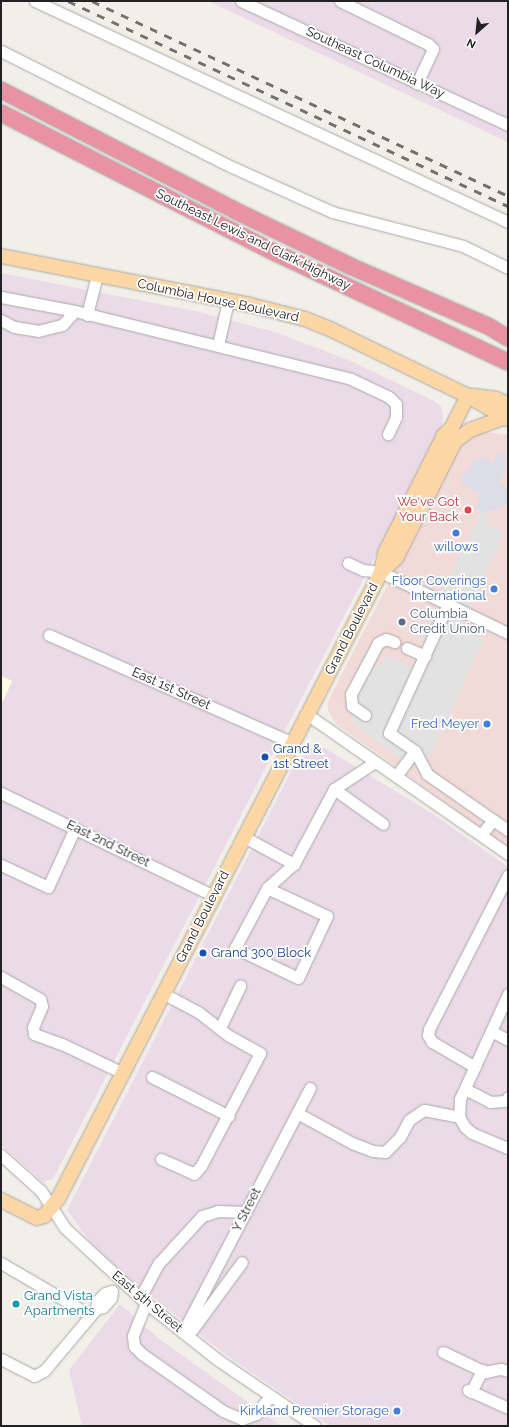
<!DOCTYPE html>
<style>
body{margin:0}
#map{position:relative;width:509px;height:1427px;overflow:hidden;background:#f2efe9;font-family:Raleway,sans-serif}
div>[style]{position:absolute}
.commercial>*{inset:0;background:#f2dad9}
.industrial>*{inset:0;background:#ebdbe8}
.education>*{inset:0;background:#ffffe5}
.parking>*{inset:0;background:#e2e2e2}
.plaza>*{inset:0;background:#dddde8}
.roads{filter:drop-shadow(0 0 1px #a9a9a9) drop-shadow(0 0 1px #a9a9a9)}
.minor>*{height:11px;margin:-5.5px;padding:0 5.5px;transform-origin:5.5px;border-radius:5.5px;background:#fff}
.major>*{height:14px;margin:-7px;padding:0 7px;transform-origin:7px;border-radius:7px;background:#fcd6a4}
.highway>*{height:16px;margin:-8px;padding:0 8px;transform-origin:8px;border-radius:8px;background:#e892a2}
.rail>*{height:3px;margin-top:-1.5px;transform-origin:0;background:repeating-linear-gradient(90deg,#707070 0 8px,transparent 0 16px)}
.dots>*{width:11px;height:11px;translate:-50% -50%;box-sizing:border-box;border:2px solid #fff;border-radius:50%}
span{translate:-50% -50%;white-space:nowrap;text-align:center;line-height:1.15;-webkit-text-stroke:3.5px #fff;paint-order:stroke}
.street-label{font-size:13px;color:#222}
.health-label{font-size:13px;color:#be3a42}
.right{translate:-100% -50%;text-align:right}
.shop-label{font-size:13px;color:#366cbe}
.service-label{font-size:13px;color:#4e5e75}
.left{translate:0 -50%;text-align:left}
.transit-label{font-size:13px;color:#164399}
.culture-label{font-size:13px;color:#0d838f}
.frame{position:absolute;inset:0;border:2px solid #222;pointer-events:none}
.north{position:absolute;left:457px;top:12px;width:40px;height:40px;-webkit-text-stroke:3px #fff;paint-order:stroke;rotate:207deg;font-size:11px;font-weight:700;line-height:16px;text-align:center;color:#222}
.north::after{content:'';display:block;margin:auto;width:14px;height:18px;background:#222;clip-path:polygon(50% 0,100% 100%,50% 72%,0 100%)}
</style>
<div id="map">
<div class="commercial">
<div style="clip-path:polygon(485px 432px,508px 435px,508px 847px,335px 723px,328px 710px,328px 701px,452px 459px,461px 444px,470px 436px)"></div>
</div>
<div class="industrial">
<div style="clip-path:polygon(208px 1px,508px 1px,508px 142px,478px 128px)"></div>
<div style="clip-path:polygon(1px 273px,195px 311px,275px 332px,351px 361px,434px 401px,441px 406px,443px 415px,442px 427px,53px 1179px,43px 1182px,1px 1145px,1px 705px,12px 681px,1px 676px)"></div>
<div style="clip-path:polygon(314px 747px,325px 748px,433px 814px,508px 867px,508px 1426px,330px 1426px,226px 1355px,132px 1281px,90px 1242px,67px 1210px,297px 760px)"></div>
<div style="clip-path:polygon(120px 1304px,158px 1338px,281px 1426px,82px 1426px,69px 1370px)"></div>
</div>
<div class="education">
<div style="clip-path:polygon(1px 676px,12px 681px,1px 705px)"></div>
</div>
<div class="parking">
<div style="clip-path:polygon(492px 509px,486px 524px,501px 531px,503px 536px,461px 628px,484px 639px,431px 756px,397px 757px,352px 723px,356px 699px,373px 664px,380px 667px,386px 655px,426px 673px,437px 647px,419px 639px,481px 513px)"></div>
</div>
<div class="plaza">
<div style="clip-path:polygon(500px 451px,508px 455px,503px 464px,507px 467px,499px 483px,508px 487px,508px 505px,481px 513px,475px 508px,481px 494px,460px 483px,466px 470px,471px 470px,471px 464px,475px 459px,484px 458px,493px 464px)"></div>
</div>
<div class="roads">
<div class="minor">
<div style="left:35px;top:1px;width:522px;rotate:25.04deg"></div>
<div style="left:241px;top:1px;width:294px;rotate:24.9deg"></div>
<div style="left:340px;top:1px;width:98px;rotate:26deg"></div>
<div style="left:428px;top:44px;width:7px;rotate:45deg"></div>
<div style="left:433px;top:49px;width:38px;rotate:115deg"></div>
<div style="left:1px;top:51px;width:258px;rotate:26.7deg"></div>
<div style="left:232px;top:167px;width:110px;rotate:24.2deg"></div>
<div style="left:332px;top:212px;width:135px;rotate:14.5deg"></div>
<div style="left:463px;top:246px;width:50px;rotate:26.1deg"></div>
<div style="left:1px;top:297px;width:75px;rotate:10.7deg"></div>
<div style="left:75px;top:311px;width:284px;rotate:13.8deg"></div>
<div style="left:351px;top:379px;width:42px;rotate:25.3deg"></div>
<div style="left:389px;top:397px;width:10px;rotate:45deg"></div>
<div style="left:396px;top:404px;width:13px;rotate:90deg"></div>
<div style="left:396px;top:417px;width:19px;rotate:115deg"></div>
<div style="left:87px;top:315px;width:41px;rotate:-76deg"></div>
<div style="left:1px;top:320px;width:15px;rotate:28deg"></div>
<div style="left:14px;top:327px;width:24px;rotate:9deg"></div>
<div style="left:38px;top:331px;width:25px;rotate:-14deg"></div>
<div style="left:62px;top:325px;width:19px;rotate:-47deg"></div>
<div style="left:218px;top:345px;width:45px;rotate:-77.2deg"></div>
<div style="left:348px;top:563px;width:17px;rotate:25deg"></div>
<div style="left:363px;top:570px;width:18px;rotate:6deg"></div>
<div style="left:381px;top:572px;width:141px;rotate:25.7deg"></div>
<div style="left:448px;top:604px;width:142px;rotate:114.6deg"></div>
<div style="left:389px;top:733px;width:32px;rotate:35deg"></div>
<div style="left:415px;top:751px;width:26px;rotate:62deg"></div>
<div style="left:427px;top:774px;width:80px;rotate:34.9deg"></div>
<div style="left:493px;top:820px;width:19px;rotate:129deg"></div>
<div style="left:49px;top:635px;width:267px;rotate:23.9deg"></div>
<div style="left:407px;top:648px;width:20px;rotate:24deg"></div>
<div style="left:308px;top:715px;width:244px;rotate:34.8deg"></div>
<div style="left:365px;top:715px;width:16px;rotate:-145deg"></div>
<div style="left:352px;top:706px;width:12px;rotate:-95deg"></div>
<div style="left:351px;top:694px;width:58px;rotate:-62.1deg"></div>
<div style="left:378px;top:643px;width:9px;rotate:-27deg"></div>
<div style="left:386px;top:639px;width:9px;rotate:21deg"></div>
<div style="left:396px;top:776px;width:31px;rotate:-53deg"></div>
<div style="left:334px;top:789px;width:60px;rotate:35.5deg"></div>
<div style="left:1px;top:793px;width:237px;rotate:25.8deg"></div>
<div style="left:493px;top:820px;width:18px;rotate:34deg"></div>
<div style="left:244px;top:837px;width:57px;rotate:28.4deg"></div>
<div style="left:294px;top:864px;width:85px;rotate:-61.9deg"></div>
<div style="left:334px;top:789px;width:49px;rotate:-33.4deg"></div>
<div style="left:1px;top:865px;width:52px;rotate:25.1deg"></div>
<div style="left:48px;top:887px;width:65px;rotate:-65.4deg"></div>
<div style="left:267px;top:888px;width:66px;rotate:25deg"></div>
<div style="left:327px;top:916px;width:68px;rotate:115.1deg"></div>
<div style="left:298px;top:978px;width:70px;rotate:-154.5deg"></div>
<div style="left:235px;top:948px;width:68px;rotate:-61.9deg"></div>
<div style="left:267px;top:888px;width:36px;rotate:-42deg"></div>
<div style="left:1px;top:977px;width:45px;rotate:29.4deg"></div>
<div style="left:40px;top:999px;width:7px;rotate:74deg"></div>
<div style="left:42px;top:1006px;width:23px;rotate:113deg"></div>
<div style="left:33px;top:1027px;width:7px;rotate:82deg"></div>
<div style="left:34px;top:1034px;width:30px;rotate:20deg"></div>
<div style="left:62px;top:1044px;width:68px;rotate:25.4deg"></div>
<div style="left:508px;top:994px;width:115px;rotate:114.6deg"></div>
<div style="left:460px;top:1099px;width:18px;rotate:93deg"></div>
<div style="left:459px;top:1117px;width:12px;rotate:59deg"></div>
<div style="left:465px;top:1127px;width:9px;rotate:41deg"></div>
<div style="left:472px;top:1133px;width:39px;rotate:23deg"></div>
<div style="left:220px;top:1028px;width:47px;rotate:-64.5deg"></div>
<div style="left:491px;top:1031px;width:19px;rotate:28deg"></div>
<div style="left:475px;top:1067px;width:50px;rotate:-149.8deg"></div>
<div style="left:432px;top:1042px;width:8px;rotate:-120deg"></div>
<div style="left:428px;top:1035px;width:6px;rotate:-81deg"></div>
<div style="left:429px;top:1029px;width:173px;rotate:-62.8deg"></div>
<div style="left:152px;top:1077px;width:86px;rotate:26.9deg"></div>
<div style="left:465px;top:1089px;width:28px;rotate:27deg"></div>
<div style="left:490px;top:1102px;width:16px;rotate:-4deg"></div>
<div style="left:506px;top:1101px;width:4px;rotate:-63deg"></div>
<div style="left:297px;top:1113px;width:63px;rotate:28.6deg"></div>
<div style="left:352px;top:1143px;width:22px;rotate:21deg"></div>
<div style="left:373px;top:1151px;width:12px;rotate:5deg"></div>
<div style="left:385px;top:1152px;width:21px;rotate:-45deg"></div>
<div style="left:400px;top:1137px;width:19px;rotate:-62deg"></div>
<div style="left:409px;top:1120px;width:18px;rotate:-34deg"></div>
<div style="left:424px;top:1110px;width:36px;rotate:11deg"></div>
<div style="left:1px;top:1155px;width:54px;rotate:42deg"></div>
<div style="left:41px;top:1191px;width:44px;rotate:57deg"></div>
<div style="left:65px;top:1228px;width:110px;rotate:42.8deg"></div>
<div style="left:146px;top:1303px;width:92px;rotate:38.4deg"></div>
<div style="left:218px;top:1360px;width:117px;rotate:34.2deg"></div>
<div style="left:161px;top:1159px;width:36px;rotate:24deg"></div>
<div style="left:194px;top:1174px;width:11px;rotate:-49deg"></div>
<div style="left:201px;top:1166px;width:127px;rotate:-62.4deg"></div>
<div style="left:260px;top:1053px;width:35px;rotate:-151deg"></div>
<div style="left:229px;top:1036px;width:39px;rotate:-142deg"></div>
<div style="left:198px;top:1012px;width:38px;rotate:-152deg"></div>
<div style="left:1px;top:1263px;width:103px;rotate:30.3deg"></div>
<div style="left:140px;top:1298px;width:40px;rotate:-62deg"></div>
<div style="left:159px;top:1263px;width:64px;rotate:-47.5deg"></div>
<div style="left:202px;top:1216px;width:17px;rotate:-17deg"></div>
<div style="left:218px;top:1211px;width:28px;rotate:2deg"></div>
<div style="left:146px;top:1303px;width:35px;rotate:112deg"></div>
<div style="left:133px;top:1336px;width:10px;rotate:84deg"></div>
<div style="left:134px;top:1346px;width:11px;rotate:45deg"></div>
<div style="left:142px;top:1354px;width:99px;rotate:35.1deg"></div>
<div style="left:223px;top:1411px;width:21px;rotate:23deg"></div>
<div style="left:242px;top:1419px;width:15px;rotate:-20deg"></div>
<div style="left:256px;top:1414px;width:23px;rotate:-52deg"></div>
<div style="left:192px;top:1330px;width:84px;rotate:-53.7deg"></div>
<div style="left:183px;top:1332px;width:275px;rotate:-62.5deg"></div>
<div style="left:443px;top:1352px;width:47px;rotate:25.5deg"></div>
<div style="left:485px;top:1372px;width:16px;rotate:-11deg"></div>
<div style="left:501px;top:1369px;width:7px;rotate:16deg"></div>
<div style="left:1px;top:1359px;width:37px;rotate:27deg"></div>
<div style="left:34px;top:1376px;width:11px;rotate:-27deg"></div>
<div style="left:44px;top:1371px;width:81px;rotate:-50deg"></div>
<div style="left:96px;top:1309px;width:8px;rotate:-83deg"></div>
<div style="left:97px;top:1301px;width:11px;rotate:-45deg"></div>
<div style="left:105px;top:1293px;width:7px;rotate:-16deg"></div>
<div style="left:112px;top:1291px;width:7px;rotate:98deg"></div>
<div style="left:111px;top:1298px;width:12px;rotate:132deg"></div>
<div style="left:103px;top:1307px;width:7px;rotate:164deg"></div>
<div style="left:468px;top:1390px;width:44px;rotate:24.2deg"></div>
<div style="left:471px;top:1392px;width:25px;rotate:-63deg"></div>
</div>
<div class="major">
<div style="left:1px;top:256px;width:254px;rotate:11.1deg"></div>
<div style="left:250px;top:305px;width:57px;rotate:14.3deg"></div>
<div style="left:305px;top:319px;width:27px;rotate:22deg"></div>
<div style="left:330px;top:329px;width:153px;rotate:25.9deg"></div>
<div style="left:468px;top:396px;width:46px;rotate:29.9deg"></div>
<div style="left:473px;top:396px;width:23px;rotate:7deg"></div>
<div style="left:496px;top:399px;width:13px;rotate:23deg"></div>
<div style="left:455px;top:441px;width:19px;rotate:-36deg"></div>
<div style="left:470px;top:430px;width:37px;rotate:-20deg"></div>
<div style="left:381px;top:572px;width:21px;rotate:-43deg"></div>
<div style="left:396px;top:558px;width:57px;rotate:-63deg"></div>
<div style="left:422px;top:507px;width:74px;rotate:-63.4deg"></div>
<div style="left:455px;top:441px;width:13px;rotate:-108deg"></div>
<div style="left:1px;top:1200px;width:40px;rotate:26.6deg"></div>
<div style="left:37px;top:1218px;width:7px;rotate:-16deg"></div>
<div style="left:44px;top:1216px;width:22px;rotate:-51deg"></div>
<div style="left:58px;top:1199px;width:705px;rotate:-62.74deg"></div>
<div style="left:381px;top:572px;width:19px;rotate:-78deg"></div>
<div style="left:385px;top:553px;width:132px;rotate:-63.4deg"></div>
<div style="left:444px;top:435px;width:9px;rotate:-41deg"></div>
<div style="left:451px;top:429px;width:37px;rotate:-63deg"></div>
</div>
<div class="highway">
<div style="left:1px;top:90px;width:267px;rotate:27.2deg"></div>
<div style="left:238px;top:212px;width:124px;rotate:25.7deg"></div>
<div style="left:350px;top:266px;width:150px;rotate:23.5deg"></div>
<div style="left:488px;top:326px;width:23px;rotate:31deg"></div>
<div style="left:1px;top:113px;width:309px;rotate:27deg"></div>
<div style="left:276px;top:253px;width:256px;rotate:25.2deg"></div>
</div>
</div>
<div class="rail">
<div style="left:68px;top:1px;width:485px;rotate:25deg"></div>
<div style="left:92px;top:1px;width:459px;rotate:25.1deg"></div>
</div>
<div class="dots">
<div style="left:468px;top:510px;background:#e0444e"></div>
<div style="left:456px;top:533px;background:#3f7fe0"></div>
<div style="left:494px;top:589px;background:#3f7fe0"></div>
<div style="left:402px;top:622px;background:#5c6f8a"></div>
<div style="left:487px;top:724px;background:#3f7fe0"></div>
<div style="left:265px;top:757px;background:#1a4fb4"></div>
<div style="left:203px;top:953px;background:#1a4fb4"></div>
<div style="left:16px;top:1304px;background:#0f9aa8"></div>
<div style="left:397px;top:1411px;background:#3f7fe0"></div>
</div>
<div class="street-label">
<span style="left:375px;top:63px;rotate:25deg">Southeast Columbia Way</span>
<span style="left:253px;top:240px;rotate:26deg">Southeast Lewis and Clark Highway</span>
<span style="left:218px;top:301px;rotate:12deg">Columbia House Boulevard</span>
<span style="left:352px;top:629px;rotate:-63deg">Grand Boulevard</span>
<span style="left:171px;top:689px;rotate:24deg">East 1st Street</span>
<span style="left:108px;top:844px;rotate:26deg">East 2nd Street</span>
<span style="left:203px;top:917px;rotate:-63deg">Grand Boulevard</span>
<span style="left:247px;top:1210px;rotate:-63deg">Y Street</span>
<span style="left:147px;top:1302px;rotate:40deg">East 5th Street</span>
</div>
<div class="health-label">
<span class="right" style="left:459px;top:510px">We've Got<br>Your Back</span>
</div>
<div class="shop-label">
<span style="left:456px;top:547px">willows</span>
<span class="right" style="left:486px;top:589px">Floor Coverings<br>International</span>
<span class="right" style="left:479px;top:724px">Fred Meyer</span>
<span class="right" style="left:389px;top:1411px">Kirkland Premier Storage</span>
</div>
<div class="service-label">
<span class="left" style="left:410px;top:622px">Columbia<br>Credit Union</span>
</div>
<div class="transit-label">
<span class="left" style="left:273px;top:757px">Grand &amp;<br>1st Street</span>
<span class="left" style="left:211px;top:953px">Grand 300 Block</span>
</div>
<div class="culture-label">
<span class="left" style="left:24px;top:1304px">Grand Vista<br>Apartments</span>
</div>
<div class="frame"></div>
<div class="north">N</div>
</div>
